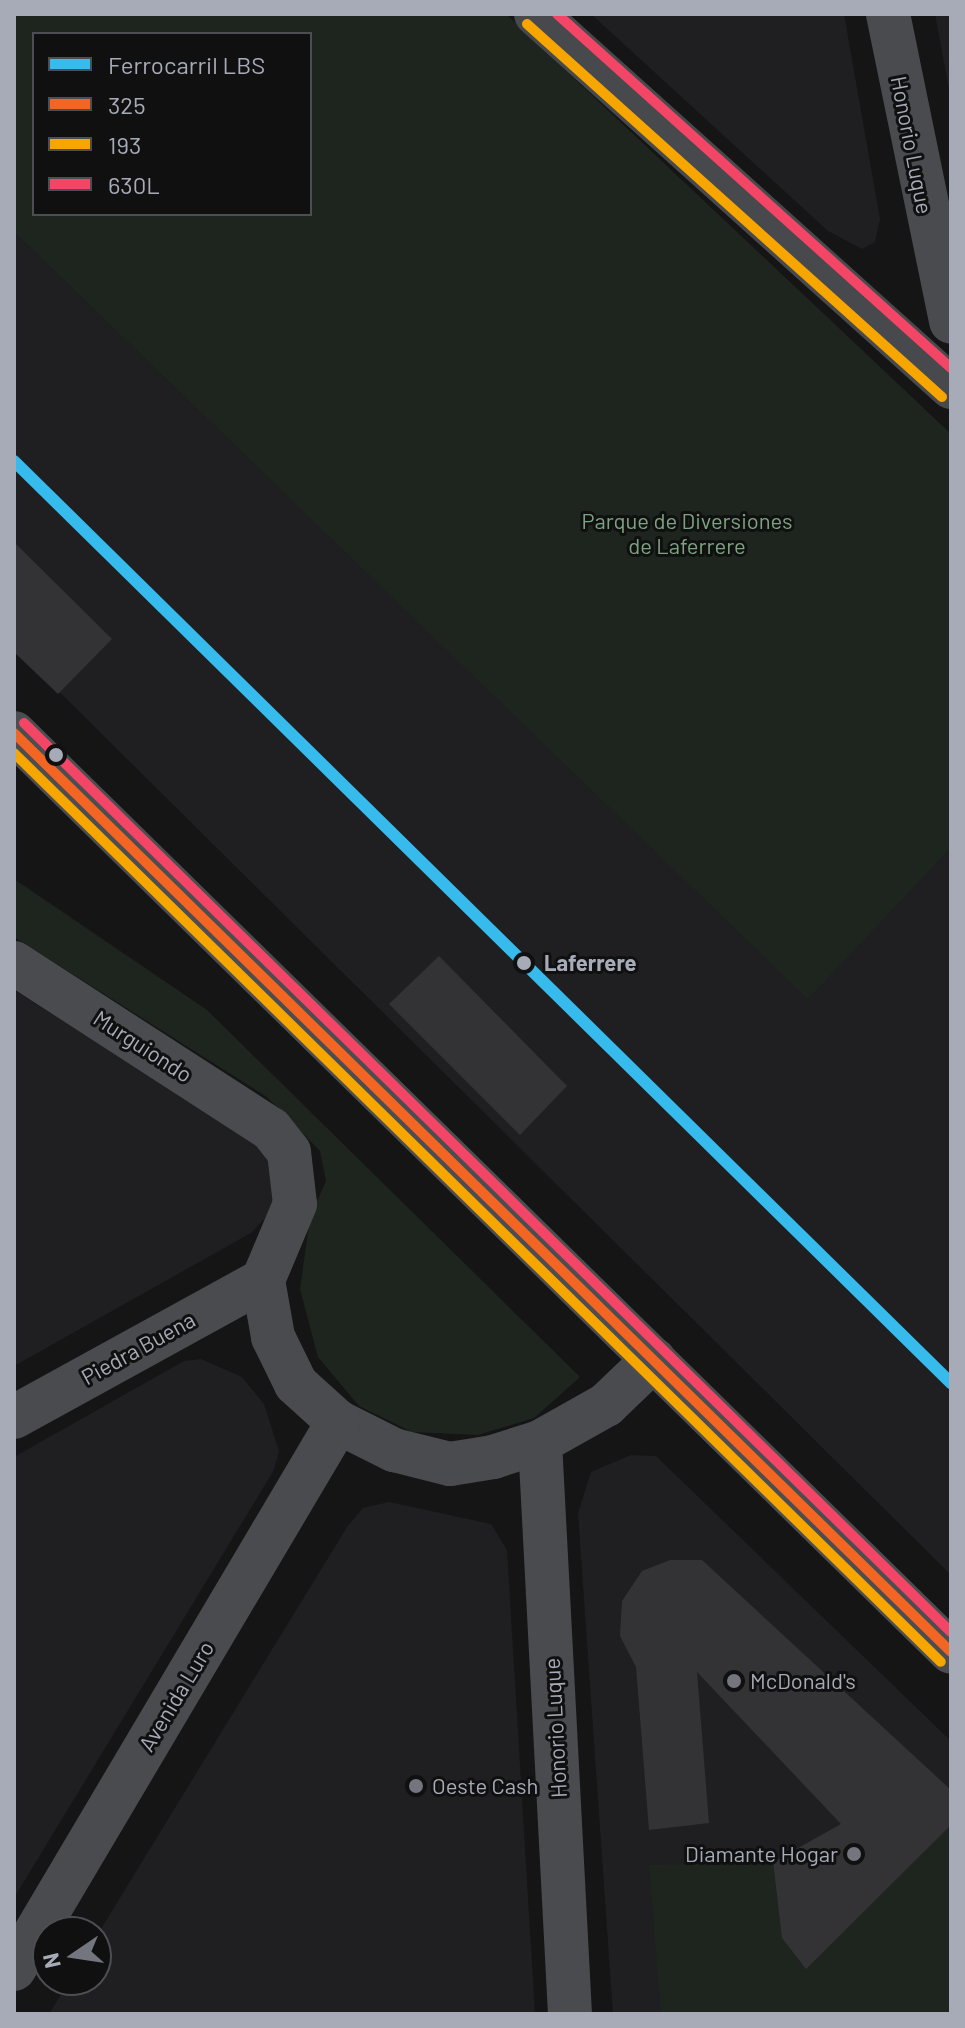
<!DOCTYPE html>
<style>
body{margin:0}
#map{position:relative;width:965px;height:2028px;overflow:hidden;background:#151516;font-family:Barlow,sans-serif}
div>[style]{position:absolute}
.built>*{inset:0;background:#1f1f22}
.green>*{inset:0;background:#1e251f}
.building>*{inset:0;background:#333335}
.street>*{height:44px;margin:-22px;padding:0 22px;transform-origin:22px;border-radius:22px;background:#494b4f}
.secondary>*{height:44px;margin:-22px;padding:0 22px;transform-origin:22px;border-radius:22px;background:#48494d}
.primary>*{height:44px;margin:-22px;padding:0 22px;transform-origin:22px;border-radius:22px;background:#4c4d50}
.bus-1>*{height:10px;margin:-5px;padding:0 5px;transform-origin:5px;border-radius:5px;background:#f26522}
.bus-2>*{height:10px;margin:-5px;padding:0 5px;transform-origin:5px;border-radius:5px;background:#f7a600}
.bus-3>*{height:10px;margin:-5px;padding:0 5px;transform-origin:5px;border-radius:5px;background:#f34667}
.rail-1>*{height:12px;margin:-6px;padding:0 6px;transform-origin:6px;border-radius:6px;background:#37bbed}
.dots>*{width:22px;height:22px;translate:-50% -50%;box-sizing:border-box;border:4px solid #101011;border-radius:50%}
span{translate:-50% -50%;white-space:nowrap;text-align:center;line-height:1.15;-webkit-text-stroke:6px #101011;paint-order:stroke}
.street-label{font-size:22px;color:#a6abb7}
.park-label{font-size:22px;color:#7ca37f}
.stop-label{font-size:22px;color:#a6abb7;font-weight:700}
.left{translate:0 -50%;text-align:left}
.poi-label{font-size:22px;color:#a6abb7}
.right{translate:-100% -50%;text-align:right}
.frame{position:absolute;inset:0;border:16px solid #a6abb7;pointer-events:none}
.legend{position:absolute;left:32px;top:32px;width:280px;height:184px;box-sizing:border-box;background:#101011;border:2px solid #4c4e53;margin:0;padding:10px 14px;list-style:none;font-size:24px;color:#a6abb7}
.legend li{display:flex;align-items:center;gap:16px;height:40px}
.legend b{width:40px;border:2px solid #4c4e53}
.north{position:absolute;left:32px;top:1916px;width:80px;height:80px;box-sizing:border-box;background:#101011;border:2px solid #4c4e53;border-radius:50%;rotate:257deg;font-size:22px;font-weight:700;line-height:32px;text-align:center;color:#a6abb7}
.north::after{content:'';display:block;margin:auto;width:28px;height:36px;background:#73767f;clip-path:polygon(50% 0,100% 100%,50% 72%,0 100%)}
</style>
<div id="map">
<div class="built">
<div style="clip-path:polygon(591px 14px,844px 14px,880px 219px,875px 242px,862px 249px,828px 231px)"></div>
<div style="clip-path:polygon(935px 14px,951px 14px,951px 100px)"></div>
<div style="clip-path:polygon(14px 232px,808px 998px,951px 848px,951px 1575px,14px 647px)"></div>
<div style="clip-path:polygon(14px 990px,270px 1152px,274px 1209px,251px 1233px,14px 1366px)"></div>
<div style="clip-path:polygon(201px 1359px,242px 1377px,264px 1404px,279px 1451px,274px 1470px,14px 1898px,14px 1457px,184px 1361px)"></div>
<div style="clip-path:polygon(631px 1455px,656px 1456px,951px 1741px,951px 2014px,613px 2014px,578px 1513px,591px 1472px)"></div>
<div style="clip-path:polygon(389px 1502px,491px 1524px,507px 1550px,535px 2014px,49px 2014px,70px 1980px,96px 1980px,96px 1937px,347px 1527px,363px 1508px)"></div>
</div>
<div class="green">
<div style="clip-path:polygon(evenodd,14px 14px,506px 14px,951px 434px,951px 848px,808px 999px,14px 232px,14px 14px,34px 34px,310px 34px,310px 214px,34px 214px,34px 34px)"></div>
<div style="clip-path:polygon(14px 879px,207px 1010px,580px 1377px,534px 1418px,478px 1435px,412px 1432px,359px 1406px,318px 1357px,300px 1289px,310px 1218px,326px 1181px,320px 1151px,267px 1097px,14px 937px)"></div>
<div style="clip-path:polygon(951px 1825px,951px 2014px,661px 2014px,649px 1865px,773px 1862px,782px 1938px,806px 1968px)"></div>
</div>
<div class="building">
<div style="clip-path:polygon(14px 542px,112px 639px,58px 694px,14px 652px)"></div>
<div style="clip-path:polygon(439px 956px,567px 1086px,520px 1135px,389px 1004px)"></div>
<div style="clip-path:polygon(670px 1560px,702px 1560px,951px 1790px,951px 1825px,806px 1969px,782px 1938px,773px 1862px,841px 1824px,697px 1672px,709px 1823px,649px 1830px,636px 1667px,620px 1636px,622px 1601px,642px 1571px)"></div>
</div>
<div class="street">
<div style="left:888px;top:14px;width:314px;rotate:78.4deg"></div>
<div style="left:14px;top:963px;width:306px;rotate:32.9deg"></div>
<div style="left:271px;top:1129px;width:29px;rotate:52deg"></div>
<div style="left:289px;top:1152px;width:52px;rotate:83.4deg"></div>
<div style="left:295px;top:1204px;width:82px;rotate:112.8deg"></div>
<div style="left:263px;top:1280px;width:58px;rotate:80deg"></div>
<div style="left:273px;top:1337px;width:52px;rotate:63.9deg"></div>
<div style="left:296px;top:1384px;width:57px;rotate:42.1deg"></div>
<div style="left:338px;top:1422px;width:63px;rotate:26.6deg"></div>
<div style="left:394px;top:1450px;width:58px;rotate:14deg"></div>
<div style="left:450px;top:1464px;width:44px;rotate:-9.2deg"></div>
<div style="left:493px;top:1457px;width:49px;rotate:-17.7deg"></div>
<div style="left:540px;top:1442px;width:76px;rotate:-29.3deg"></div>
<div style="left:606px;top:1405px;width:66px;rotate:-43.8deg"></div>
<div style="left:14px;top:1417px;width:284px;rotate:-28.8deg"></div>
<div style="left:540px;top:1442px;width:573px;rotate:87deg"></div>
<div style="left:14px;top:1969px;width:636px;rotate:-59.36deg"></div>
</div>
<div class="secondary">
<div style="left:536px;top:14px;width:558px;rotate:41.95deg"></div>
</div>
<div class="primary">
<div style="left:14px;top:733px;width:1312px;rotate:44.44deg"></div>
</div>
<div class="bus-1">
<div style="left:14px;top:733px;width:1312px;rotate:44.44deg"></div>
</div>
<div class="bus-2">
<div style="left:527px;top:24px;width:558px;rotate:41.95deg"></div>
<div style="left:14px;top:753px;width:1298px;rotate:44.44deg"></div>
</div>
<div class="bus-3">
<div style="left:557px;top:14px;width:530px;rotate:41.94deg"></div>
<div style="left:24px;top:723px;width:1298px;rotate:44.44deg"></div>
</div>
<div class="rail-1">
<div style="left:14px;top:461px;width:1315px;rotate:44.54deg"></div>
</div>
<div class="dots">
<div style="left:56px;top:755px;background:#a6abb7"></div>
<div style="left:524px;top:963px;background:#a6abb7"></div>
<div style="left:734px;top:1681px;background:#73767f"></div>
<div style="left:416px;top:1786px;background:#73767f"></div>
<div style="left:854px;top:1854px;background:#73767f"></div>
</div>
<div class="street-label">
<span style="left:912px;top:145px;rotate:79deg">Honorio Luque</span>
<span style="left:143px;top:1046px;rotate:33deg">Murguiondo</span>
<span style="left:138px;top:1348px;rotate:-29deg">Piedra Buena</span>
<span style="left:176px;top:1696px;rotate:-59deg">Avenida Luro</span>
<span style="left:555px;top:1728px;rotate:-93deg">Honorio Luque</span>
</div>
<div class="park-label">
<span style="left:687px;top:533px">Parque de Diversiones<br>de Laferrere</span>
</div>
<div class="stop-label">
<span class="left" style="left:544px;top:963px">Laferrere</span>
</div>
<div class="poi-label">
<span class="left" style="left:750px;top:1681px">McDonald's</span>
<span class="left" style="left:432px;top:1786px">Oeste Cash</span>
<span class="right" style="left:838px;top:1854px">Diamante Hogar</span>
</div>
<div class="frame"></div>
<ul class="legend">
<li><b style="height:10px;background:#37bbed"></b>Ferrocarril LBS</li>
<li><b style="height:10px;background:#f26522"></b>325</li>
<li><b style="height:10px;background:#f7a600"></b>193</li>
<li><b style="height:10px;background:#f34667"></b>630L</li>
</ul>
<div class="north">N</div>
</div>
